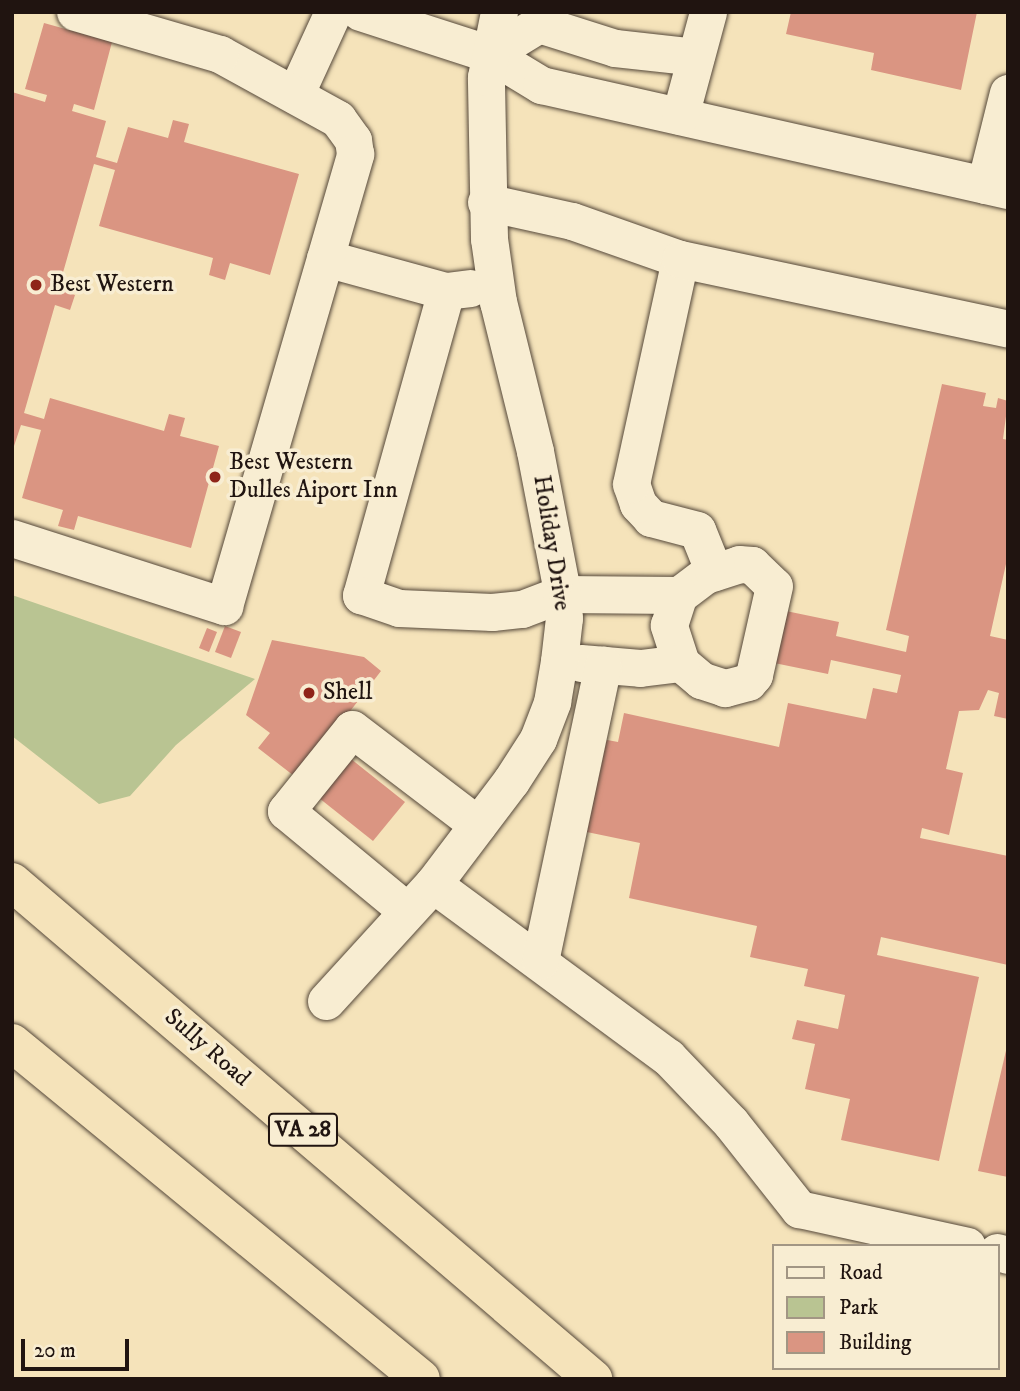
<!DOCTYPE html>
<style>
body{margin:0}
#map{position:relative;width:1020px;height:1391px;overflow:hidden;background:#f5e3ba;font-family:"IM FELL DW Pica",serif}
div>[style]{position:absolute}
.green>*{inset:0;background:#b9c492}
.building>*{inset:0;background:#da9582}
.roads{filter:drop-shadow(0 0 2px #55483a) drop-shadow(0 0 2px #55483a)}
.minor>*{height:37px;margin:-18.5px;padding:0 18.5px;transform-origin:18.5px;border-radius:18.5px;background:#f8edd2}
.highway>*{height:38px;margin:-19px;padding:0 19px;transform-origin:19px;border-radius:19px;background:#f5e3ba}
.dots>*{width:19px;height:19px;translate:-50% -50%;box-sizing:border-box;border:4px solid #f8edd2;border-radius:50%}
span{translate:-50% -50%;white-space:nowrap;text-align:center;line-height:1.15;-webkit-text-stroke:7px #f8edd2;paint-order:stroke}
.shield-label span{padding:2px 5px;background:#f8edd2;border:2px solid;border-radius:5px;-webkit-text-stroke-width:0}
.shield-label{font-size:23px;color:#201410;font-weight:700}
.poi-label{font-size:24px;color:#201410}
.left{translate:0 -50%;text-align:left}
.street-label{font-size:24px;color:#201410}
.frame{position:absolute;inset:0;border:14px solid #201410;pointer-events:none}
.legend{position:absolute;left:772px;top:1244px;width:228px;height:126px;box-sizing:border-box;background:#f8edd2;border:2px solid #a29684;margin:0;padding:9px 12px;list-style:none;font-size:21px;color:#201410}
.legend li{display:flex;align-items:center;gap:14px;height:35px}
.legend b{width:35px;border:2px solid #a29684}
.scale{position:absolute;left:21px;top:1339px;width:108px;height:32px;box-sizing:border-box;border:4px solid #201410;border-top:0;padding-left:9px;font-size:21px;line-height:24px;white-space:nowrap;color:#201410;-webkit-text-stroke:5px #f8edd2;paint-order:stroke}
</style>
<div id="map">
<div class="green">
<div style="clip-path:polygon(12px 595px,255px 679px,176px 745px,130px 796px,99px 804px,12px 736px)"></div>
</div>
<div class="building">
<div style="clip-path:polygon(791px 12px,977px 12px,961px 90px,871px 70px,874px 53px,786px 34px)"></div>
<div style="clip-path:polygon(44px 23px,112px 42px,94px 110px,74px 104px,72px 111px,106px 121px,96px 157px,117px 163px,128px 127px,168px 138px,173px 120px,189px 124px,184px 142px,299px 174px,270px 275px,230px 263px,225px 280px,209px 275px,213px 258px,99px 226px,115px 170px,94px 164px,58px 290px,75px 295px,70px 310px,55px 305px,24px 413px,44px 419px,50px 398px,164px 431px,169px 414px,185px 418px,180px 436px,219px 446px,191px 548px,78px 516px,74px 530px,58px 526px,63px 510px,22px 498px,41px 430px,21px 425px,12px 452px,12px 92px,45px 102px,47px 95px,25px 89px)"></div>
<div style="clip-path:polygon(942px 384px,986px 393px,983px 406px,996px 408px,998px 398px,1008px 401px,1003px 439px,1008px 440px,1008px 555px,990px 636px,1008px 640px,1008px 719px,994px 716px,999px 693px,988px 690px,979px 710px,959px 711px,946px 769px,963px 773px,949px 835px,922px 828px,920px 838px,1008px 856px,1008px 965px,881px 937px,877px 955px,979px 977px,939px 1161px,841px 1140px,850px 1099px,805px 1089px,815px 1044px,792px 1039px,797px 1020px,838px 1029px,845px 995px,804px 986px,808px 969px,750px 957px,757px 926px,629px 898px,640px 843px,582px 831px,602px 739px,618px 742px,624px 713px,779px 747px,788px 703px,866px 719px,873px 688px,897px 693px,901px 675px,831px 660px,828px 674px,750px 658px,762px 606px,839px 622px,836px 636px,906px 652px,909px 636px,886px 630px)"></div>
<div style="clip-path:polygon(225px 626px,241px 632px,231px 658px,215px 652px)"></div>
<div style="clip-path:polygon(207px 628px,217px 632px,209px 652px,199px 648px)"></div>
<div style="clip-path:polygon(272px 640px,364px 657px,381px 671px,298px 779px,258px 748px,270px 733px,246px 715px)"></div>
<div style="clip-path:polygon(341px 751px,405px 802px,373px 841px,309px 790px)"></div>
<div style="clip-path:polygon(1008px 1042px,1008px 1177px,978px 1171px)"></div>
</div>
<div class="roads">
<div class="minor">
<div style="left:360px;top:12px;width:137px;rotate:17.9deg"></div>
<div style="left:490px;top:54px;width:60px;rotate:31.3deg"></div>
<div style="left:541px;top:85px;width:479px;rotate:12.7deg"></div>
<div style="left:490px;top:54px;width:57px;rotate:-31.5deg"></div>
<div style="left:539px;top:24px;width:80px;rotate:17.5deg"></div>
<div style="left:615px;top:48px;width:81px;rotate:6.3deg"></div>
<div style="left:295px;top:95px;width:91px;rotate:-65.4deg"></div>
<div style="left:680px;top:116px;width:108px;rotate:-74.9deg"></div>
<div style="left:985px;top:185px;width:95px;rotate:-76deg"></div>
<div style="left:486px;top:202px;width:88px;rotate:12.5deg"></div>
<div style="left:572px;top:221px;width:114px;rotate:19.4deg"></div>
<div style="left:325px;top:258px;width:125px;rotate:15.3deg"></div>
<div style="left:446px;top:291px;width:24px;rotate:-7deg"></div>
<div style="left:446px;top:291px;width:316px;rotate:105.6deg"></div>
<div style="left:361px;top:595px;width:40px;rotate:18.9deg"></div>
<div style="left:399px;top:608px;width:93px;rotate:2.5deg"></div>
<div style="left:492px;top:612px;width:30px;rotate:-6deg"></div>
<div style="left:522px;top:609px;width:42px;rotate:-21deg"></div>
<div style="left:561px;top:594px;width:118px;rotate:0.5deg"></div>
<div style="left:679px;top:595px;width:34px;rotate:-37deg"></div>
<div style="left:706px;top:575px;width:35px;rotate:-18deg"></div>
<div style="left:739px;top:564px;width:13px;rotate:4deg"></div>
<div style="left:752px;top:565px;width:30px;rotate:44deg"></div>
<div style="left:774px;top:586px;width:91px;rotate:102.7deg"></div>
<div style="left:754px;top:675px;width:9px;rotate:131deg"></div>
<div style="left:748px;top:682px;width:24px;rotate:165deg"></div>
<div style="left:725px;top:688px;width:25px;rotate:-162deg"></div>
<div style="left:701px;top:680px;width:26px;rotate:-140deg"></div>
<div style="left:681px;top:663px;width:40px;rotate:-108deg"></div>
<div style="left:669px;top:625px;width:32px;rotate:-72deg"></div>
<div style="left:12px;top:538px;width:223px;rotate:17.8deg"></div>
<div style="left:224px;top:606px;width:471px;rotate:-73.8deg"></div>
<div style="left:355px;top:154px;width:14px;rotate:-98deg"></div>
<div style="left:353px;top:140px;width:26px;rotate:-126deg"></div>
<div style="left:338px;top:119px;width:135px;rotate:-151.2deg"></div>
<div style="left:220px;top:54px;width:151px;rotate:-163.8deg"></div>
<div style="left:714px;top:572px;width:45px;rotate:-112deg"></div>
<div style="left:697px;top:530px;width:48px;rotate:-165.4deg"></div>
<div style="left:651px;top:518px;width:19px;rotate:-133deg"></div>
<div style="left:638px;top:504px;width:21px;rotate:-109deg"></div>
<div style="left:631px;top:484px;width:230px;rotate:-77.7deg"></div>
<div style="left:680px;top:259px;width:335px;rotate:12deg"></div>
<div style="left:581px;top:663px;width:59px;rotate:4.8deg"></div>
<div style="left:640px;top:668px;width:41px;rotate:-7deg"></div>
<div style="left:433px;top:884px;width:292px;rotate:36.4deg"></div>
<div style="left:668px;top:1057px;width:91px;rotate:46.3deg"></div>
<div style="left:731px;top:1123px;width:110px;rotate:51.7deg"></div>
<div style="left:799px;top:1209px;width:172px;rotate:12.4deg"></div>
<div style="left:407px;top:911px;width:157px;rotate:-140.4deg"></div>
<div style="left:286px;top:811px;width:105px;rotate:-51.2deg"></div>
<div style="left:352px;top:729px;width:158px;rotate:37.3deg"></div>
<div style="left:540px;top:961px;width:303px;rotate:-78deg"></div>
<div style="left:326px;top:1001px;width:159px;rotate:-47.6deg"></div>
<div style="left:433px;top:884px;width:129px;rotate:-52.9deg"></div>
<div style="left:511px;top:781px;width:50px;rotate:-57.3deg"></div>
<div style="left:538px;top:739px;width:40px;rotate:-69deg"></div>
<div style="left:552px;top:702px;width:42px;rotate:-80.3deg"></div>
<div style="left:559px;top:661px;width:43px;rotate:-83.4deg"></div>
<div style="left:564px;top:618px;width:37px;rotate:-96deg"></div>
<div style="left:560px;top:581px;width:132px;rotate:-100.9deg"></div>
<div style="left:535px;top:451px;width:154px;rotate:-103.9deg"></div>
<div style="left:498px;top:302px;width:64px;rotate:-98.1deg"></div>
<div style="left:489px;top:239px;width:162px;rotate:-91.1deg"></div>
<div style="left:486px;top:77px;width:66px;rotate:-78.7deg"></div>
<div style="left:997px;top:1252px;width:11px;rotate:15deg"></div>
</div>
<div class="highway">
<div style="left:12px;top:882px;width:765px;rotate:40.54deg"></div>
<div style="left:12px;top:1043px;width:529px;rotate:39.4deg"></div>
</div>
</div>
<div class="dots">
<div style="left:36px;top:285px;background:#8f2418"></div>
<div style="left:215px;top:477px;background:#8f2418"></div>
<div style="left:309px;top:693px;background:#8f2418"></div>
</div>
<div class="shield-label">
<span style="left:303px;top:1130px">VA 28</span>
</div>
<div class="poi-label">
<span class="left" style="left:50px;top:285px">Best Western</span>
<span class="left" style="left:229px;top:477px">Best Western<br>Dulles Aiport Inn</span>
<span class="left" style="left:323px;top:693px">Shell</span>
</div>
<div class="street-label">
<span style="left:551px;top:543px;rotate:81deg">Holiday Drive</span>
<span style="left:207px;top:1048px;rotate:41deg">Sully Road</span>
</div>
<div class="frame"></div>
<ul class="legend">
<li><b style="height:9px;background:#f8edd2"></b>Road</li>
<li><b style="height:19px;background:#b9c492"></b>Park</li>
<li><b style="height:19px;background:#da9582"></b>Building</li>
</ul>
<div class="scale">20 m</div>
</div>
